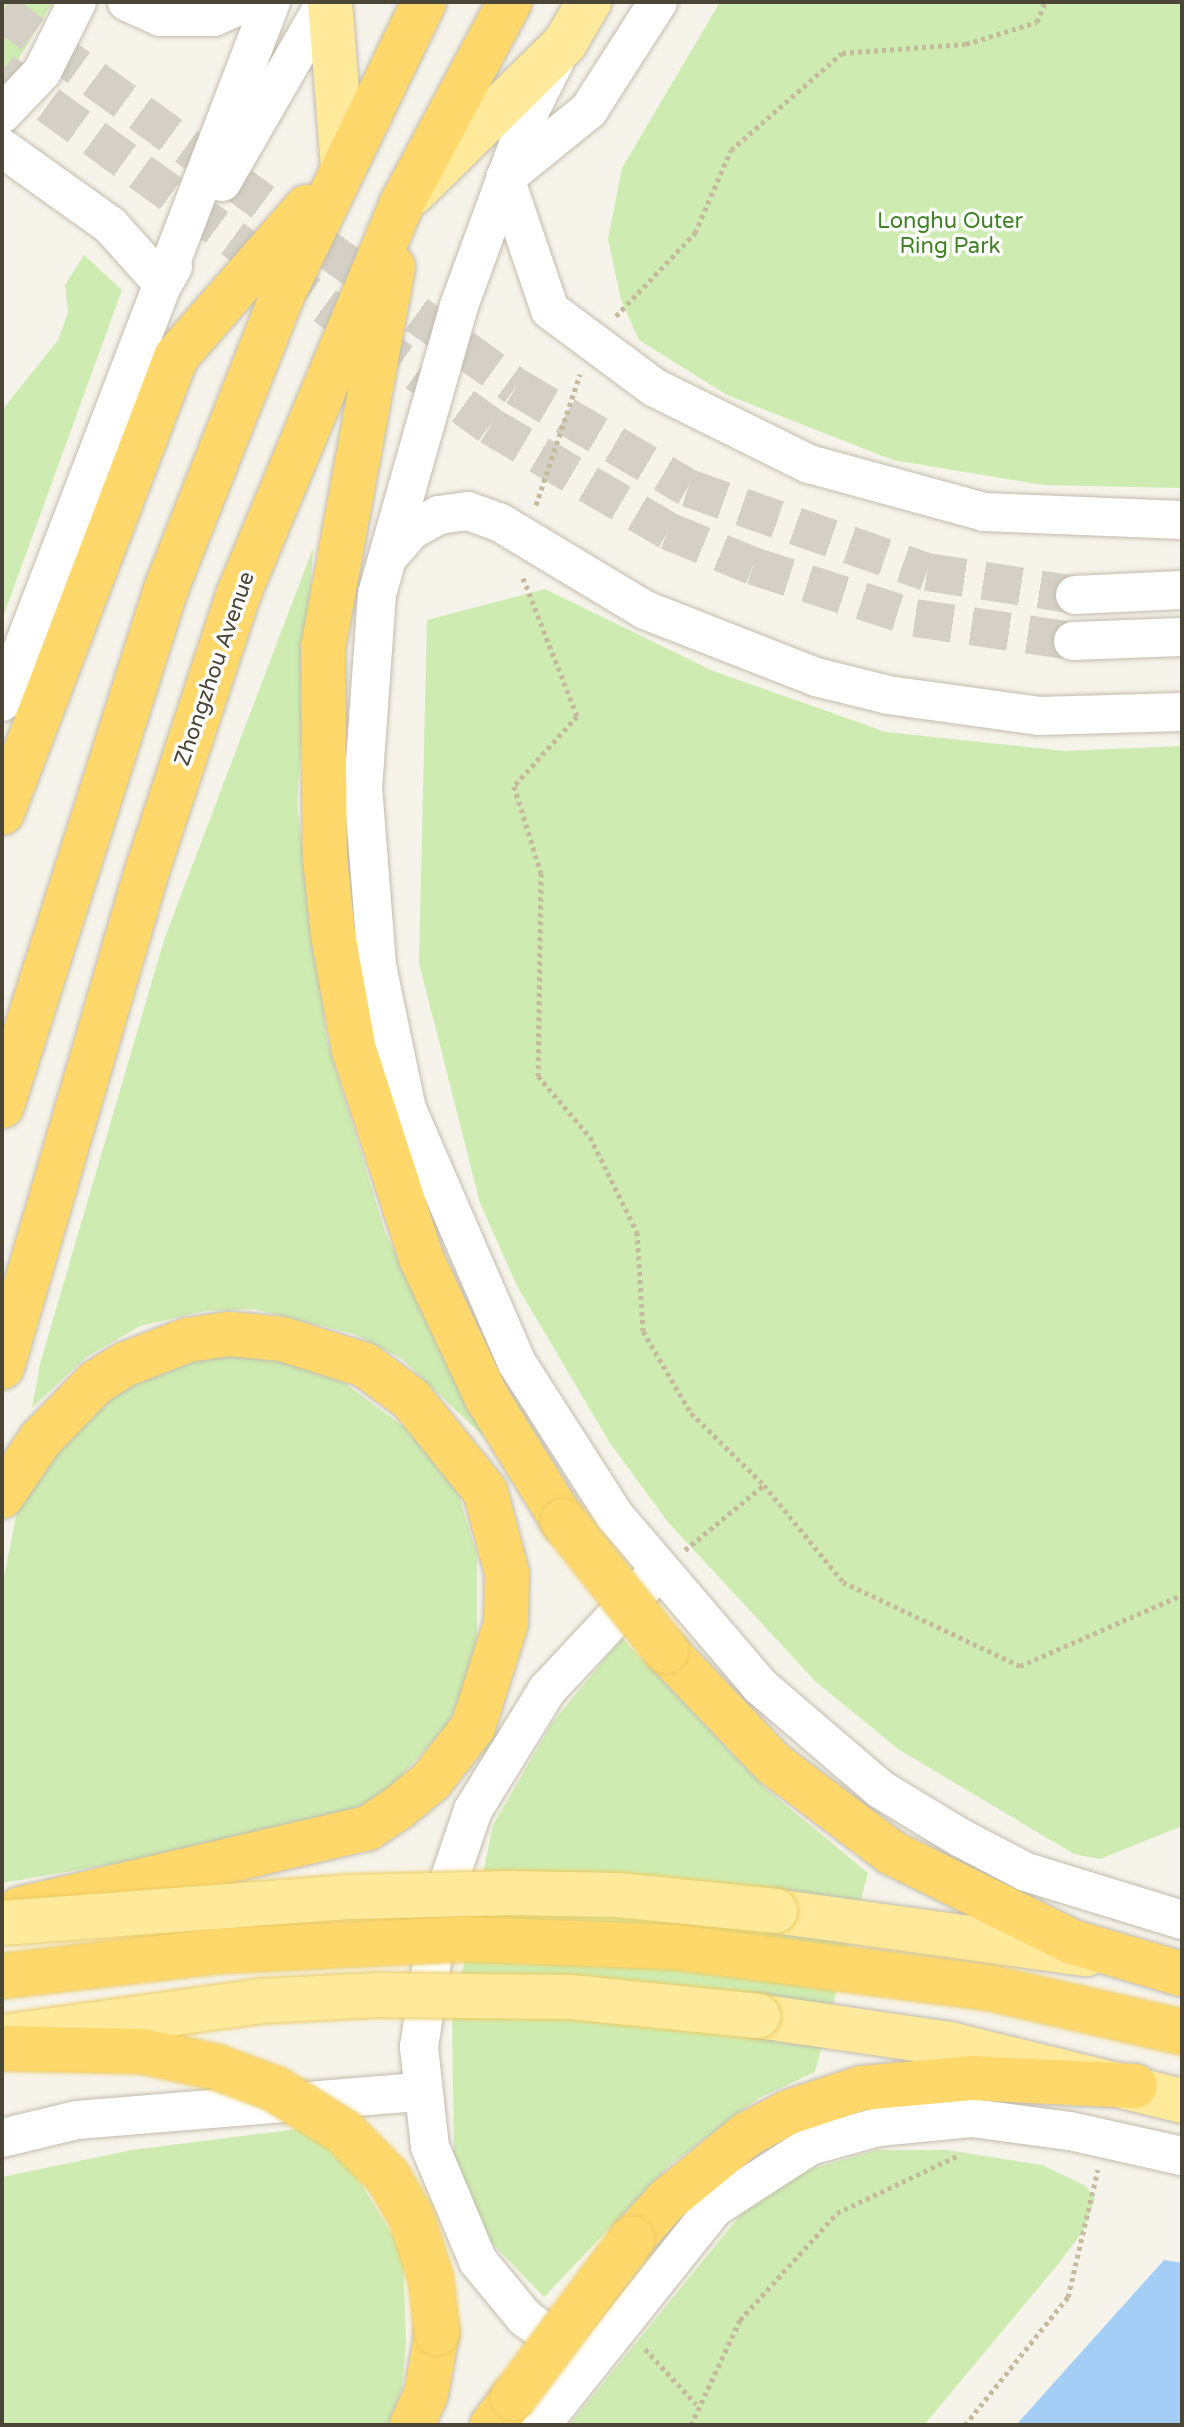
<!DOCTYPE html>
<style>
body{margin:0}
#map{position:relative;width:1184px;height:2427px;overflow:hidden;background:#f6f3ea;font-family:"Varela Round",sans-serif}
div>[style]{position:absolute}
.green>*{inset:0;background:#ceecb1}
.water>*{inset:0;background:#a4cef5}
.minor-tunnel>*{height:38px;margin-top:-19px;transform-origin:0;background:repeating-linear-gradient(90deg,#d4d0c6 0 38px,transparent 0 57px)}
.path>*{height:5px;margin-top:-2.5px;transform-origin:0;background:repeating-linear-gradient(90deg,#c5ba9c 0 4px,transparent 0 8px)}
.roads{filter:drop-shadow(0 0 2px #c2bcac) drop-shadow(0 0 2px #c2bcac)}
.minor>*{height:38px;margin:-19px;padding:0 19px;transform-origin:19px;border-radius:19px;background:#fff}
.major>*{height:44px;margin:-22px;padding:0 22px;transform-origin:22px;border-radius:22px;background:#ffe99a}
.highway>*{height:44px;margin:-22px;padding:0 22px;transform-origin:22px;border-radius:22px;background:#ffd86c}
.bridges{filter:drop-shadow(0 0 2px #eccc63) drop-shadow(0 0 2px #eccc63)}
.major-bridge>*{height:44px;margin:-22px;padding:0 22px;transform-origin:22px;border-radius:22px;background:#ffe99a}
.highway-bridge>*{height:44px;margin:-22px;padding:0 22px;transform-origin:22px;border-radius:22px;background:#ffd86c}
span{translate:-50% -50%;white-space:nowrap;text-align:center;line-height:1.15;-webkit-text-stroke:7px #fff;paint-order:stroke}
.park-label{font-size:22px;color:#428226}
.street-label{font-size:22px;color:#4b4537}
.frame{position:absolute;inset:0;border:4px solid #4b4537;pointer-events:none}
</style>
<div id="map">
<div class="green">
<div style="clip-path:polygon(2px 2px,53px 2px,2px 87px)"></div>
<div style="clip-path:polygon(720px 2px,1182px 2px,1182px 488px,1043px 485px,893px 460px,727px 395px,639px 340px,621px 300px,608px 239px,622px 168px)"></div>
<div style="clip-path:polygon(84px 255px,122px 290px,2px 620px,2px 410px,58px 340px,68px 312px,65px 285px)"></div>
<div style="clip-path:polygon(313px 548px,297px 805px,327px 1040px,385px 1232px,484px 1437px,402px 1359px,354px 1334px,254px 1309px,205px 1311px,140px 1326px,85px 1358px,32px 1408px,40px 1364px,164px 940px)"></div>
<div style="clip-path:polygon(545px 589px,713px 671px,886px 732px,1065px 751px,1182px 746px,1182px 1826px,1100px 1859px,1074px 1854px,898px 1749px,815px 1681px,667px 1521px,610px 1443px,517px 1286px,480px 1203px,419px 963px,427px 620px)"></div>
<div style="clip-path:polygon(211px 1354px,263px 1356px,339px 1379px,430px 1446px,459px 1496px,477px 1555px,477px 1638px,461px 1696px,447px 1725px,385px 1794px,319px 1828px,2px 1883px,2px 1587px,18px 1507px,34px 1478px,112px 1395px,169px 1365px)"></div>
<div style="clip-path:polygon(622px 1638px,764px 1787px,868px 1873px,815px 2072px,759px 2098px,670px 2165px,544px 2297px,485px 2236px,454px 2159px,452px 2021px,493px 1825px,552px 1723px)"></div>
<div style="clip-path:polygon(305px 2128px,349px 2164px,403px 2252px,406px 2344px,402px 2387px,388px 2425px,2px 2425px,2px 2177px,132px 2150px)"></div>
<div style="clip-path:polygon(877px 2150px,947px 2150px,1042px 2165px,1086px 2186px,1095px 2199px,1083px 2231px,1059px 2263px,924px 2425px,569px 2425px,751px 2202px,804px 2171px)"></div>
</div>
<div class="water">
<div style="clip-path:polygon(1164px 2260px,1182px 2263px,1182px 2425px,1016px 2425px)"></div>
</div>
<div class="minor-tunnel">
<div style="left:2px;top:12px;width:636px;rotate:36.11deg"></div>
<div style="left:516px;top:387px;width:199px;rotate:30.4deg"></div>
<div style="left:688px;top:488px;width:253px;rotate:19.4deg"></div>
<div style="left:927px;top:572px;width:150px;rotate:8.8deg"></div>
<div style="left:2px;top:71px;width:603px;rotate:36.03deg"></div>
<div style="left:490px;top:426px;width:207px;rotate:30.5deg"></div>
<div style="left:668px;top:531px;width:92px;rotate:22.4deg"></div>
<div style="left:753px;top:566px;width:170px;rotate:17.8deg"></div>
<div style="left:915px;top:618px;width:160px;rotate:8.3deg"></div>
</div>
<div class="path">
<div style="left:616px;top:316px;width:115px;rotate:-46.4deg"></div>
<div style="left:695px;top:233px;width:90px;rotate:-66.6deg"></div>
<div style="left:731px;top:150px;width:147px;rotate:-41.1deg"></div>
<div style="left:842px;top:53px;width:124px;rotate:-4.2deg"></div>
<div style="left:966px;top:44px;width:74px;rotate:-17.2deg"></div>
<div style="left:1037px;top:22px;width:22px;rotate:-68deg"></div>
<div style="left:536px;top:505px;width:138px;rotate:-71.4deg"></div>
<div style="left:523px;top:578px;width:148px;rotate:68.6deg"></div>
<div style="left:577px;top:716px;width:94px;rotate:132deg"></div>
<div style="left:514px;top:786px;width:91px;rotate:72.8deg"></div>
<div style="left:541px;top:873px;width:203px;rotate:90.8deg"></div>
<div style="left:538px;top:1076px;width:80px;rotate:49.6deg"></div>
<div style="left:590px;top:1137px;width:106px;rotate:63.7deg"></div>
<div style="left:637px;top:1232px;width:99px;rotate:86.5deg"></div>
<div style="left:643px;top:1331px;width:95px;rotate:59.7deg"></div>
<div style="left:691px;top:1413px;width:103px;rotate:44.6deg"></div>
<div style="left:685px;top:1550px;width:102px;rotate:-39.4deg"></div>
<div style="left:764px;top:1485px;width:125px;rotate:50.8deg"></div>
<div style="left:843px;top:1582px;width:196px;rotate:25.4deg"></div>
<div style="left:1020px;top:1666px;width:177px;rotate:-23.7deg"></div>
<div style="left:645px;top:2349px;width:75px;rotate:47.2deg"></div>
<div style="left:691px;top:2425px;width:116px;rotate:-65deg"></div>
<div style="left:740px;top:2320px;width:144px;rotate:-47.8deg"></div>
<div style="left:837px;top:2213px;width:135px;rotate:-25.4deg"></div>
<div style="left:965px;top:2425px;width:164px;rotate:-51.2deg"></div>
<div style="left:1068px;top:2297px;width:131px;rotate:-76.8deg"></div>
</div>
<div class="roads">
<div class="minor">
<div style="left:127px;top:2px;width:37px;rotate:24deg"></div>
<div style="left:161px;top:17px;width:53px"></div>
<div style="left:214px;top:17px;width:36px;rotate:-24deg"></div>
<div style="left:658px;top:2px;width:128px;rotate:122.6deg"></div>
<div style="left:589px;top:110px;width:108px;rotate:141deg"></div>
<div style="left:505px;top:178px;width:139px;rotate:71.2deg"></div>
<div style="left:550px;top:310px;width:131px;rotate:36.6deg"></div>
<div style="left:655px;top:388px;width:172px;rotate:26.3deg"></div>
<div style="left:809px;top:464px;width:181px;rotate:15.3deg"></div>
<div style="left:984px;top:512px;width:198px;rotate:2.3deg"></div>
<div style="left:555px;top:61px;width:54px;rotate:116.6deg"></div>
<div style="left:531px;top:109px;width:210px;rotate:110.1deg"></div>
<div style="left:459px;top:306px;width:299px;rotate:105.9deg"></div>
<div style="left:377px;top:594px;width:194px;rotate:94.1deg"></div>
<div style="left:363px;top:787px;width:180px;rotate:85.5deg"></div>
<div style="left:377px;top:966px;width:146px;rotate:78.2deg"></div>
<div style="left:407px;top:1109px;width:277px;rotate:66.6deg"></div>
<div style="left:517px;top:1363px;width:182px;rotate:57.4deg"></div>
<div style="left:615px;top:1516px;width:223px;rotate:49.5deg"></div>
<div style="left:760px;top:1686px;width:158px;rotate:40.6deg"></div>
<div style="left:880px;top:1789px;width:95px;rotate:31.2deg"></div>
<div style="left:961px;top:1838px;width:73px;rotate:27.6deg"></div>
<div style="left:1026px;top:1872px;width:163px;rotate:17.1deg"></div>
<div style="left:2px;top:114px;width:58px;rotate:-46.4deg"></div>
<div style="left:42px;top:72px;width:78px;rotate:-63.4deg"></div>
<div style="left:2px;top:148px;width:133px;rotate:35.5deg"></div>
<div style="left:110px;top:225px;width:79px;rotate:48.1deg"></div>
<div style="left:163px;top:284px;width:20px;rotate:-60deg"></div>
<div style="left:222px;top:182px;width:208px;rotate:-60deg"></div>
<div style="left:389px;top:556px;width:35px;rotate:-49deg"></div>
<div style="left:412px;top:530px;width:31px;rotate:-29deg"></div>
<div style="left:439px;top:515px;width:29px;rotate:-8deg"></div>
<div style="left:468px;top:511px;width:33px;rotate:20deg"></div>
<div style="left:499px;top:522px;width:170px;rotate:31.1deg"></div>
<div style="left:645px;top:610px;width:184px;rotate:21.4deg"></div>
<div style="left:816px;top:677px;width:74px;rotate:14deg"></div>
<div style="left:888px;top:695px;width:152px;rotate:7.9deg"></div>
<div style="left:1039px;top:716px;width:143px;rotate:-1.6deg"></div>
<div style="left:1075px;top:595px;width:107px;rotate:-2.7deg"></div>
<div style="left:1073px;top:641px;width:109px;rotate:-2.1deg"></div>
<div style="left:2px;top:702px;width:750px;rotate:-68.98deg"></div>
<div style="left:2px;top:2138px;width:77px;rotate:-13.5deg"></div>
<div style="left:77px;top:2120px;width:345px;rotate:-4.7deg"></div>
<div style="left:589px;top:2364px;width:79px;rotate:-144.3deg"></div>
<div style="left:525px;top:2318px;width:74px;rotate:-129.5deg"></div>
<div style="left:478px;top:2261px;width:124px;rotate:-112.8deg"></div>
<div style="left:430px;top:2147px;width:101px;rotate:-96.3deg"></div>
<div style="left:419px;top:2047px;width:145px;rotate:-81.3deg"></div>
<div style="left:441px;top:1904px;width:99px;rotate:-71.2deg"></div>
<div style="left:473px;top:1810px;width:141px;rotate:-58.3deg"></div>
<div style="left:547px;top:1690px;width:149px;rotate:-46.9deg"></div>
<div style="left:541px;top:2425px;width:278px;rotate:-51.4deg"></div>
<div style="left:714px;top:2208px;width:114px;rotate:-32.9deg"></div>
<div style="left:810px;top:2146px;width:71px;rotate:-15.6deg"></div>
<div style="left:878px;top:2127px;width:94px;rotate:-5.5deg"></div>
<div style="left:972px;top:2118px;width:99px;rotate:7.6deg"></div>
<div style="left:1070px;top:2131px;width:115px;rotate:12.6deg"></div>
</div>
<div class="major">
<div style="left:330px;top:2px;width:166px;rotate:85.5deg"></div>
<div style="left:413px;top:193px;width:214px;rotate:-44.6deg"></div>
<div style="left:565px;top:43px;width:48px;rotate:-59.7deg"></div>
<div style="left:775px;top:1911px;width:314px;rotate:7.9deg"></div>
<div style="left:758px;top:2016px;width:194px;rotate:8.3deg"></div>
<div style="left:950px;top:2044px;width:239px;rotate:13.8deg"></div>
</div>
<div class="highway">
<div style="left:393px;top:267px;width:386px;rotate:100.4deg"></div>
<div style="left:323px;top:647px;width:211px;rotate:89.5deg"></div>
<div style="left:325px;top:858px;width:77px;rotate:84.1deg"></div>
<div style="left:333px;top:935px;width:117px;rotate:79.7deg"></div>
<div style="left:354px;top:1050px;width:219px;rotate:72.1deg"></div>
<div style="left:421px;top:1258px;width:155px;rotate:64.8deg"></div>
<div style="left:487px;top:1398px;width:145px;rotate:58.3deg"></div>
<div style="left:2px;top:813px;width:488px;rotate:-69.1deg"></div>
<div style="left:176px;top:357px;width:199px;rotate:-48.9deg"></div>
<div style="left:2px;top:1106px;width:542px;rotate:-72.4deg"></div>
<div style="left:166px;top:589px;width:315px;rotate:-68.4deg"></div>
<div style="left:282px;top:296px;width:326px;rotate:-64.2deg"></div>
<div style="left:2px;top:1367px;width:514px;rotate:-73.72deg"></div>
<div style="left:146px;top:874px;width:296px;rotate:-71.7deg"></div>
<div style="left:239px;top:593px;width:423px;rotate:-67.3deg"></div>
<div style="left:402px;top:203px;width:228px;rotate:-61.8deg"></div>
<div style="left:2px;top:1496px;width:68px;rotate:-55.8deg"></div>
<div style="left:40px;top:1440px;width:79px;rotate:-46deg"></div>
<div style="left:95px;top:1383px;width:36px;rotate:-32deg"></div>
<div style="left:126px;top:1364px;width:66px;rotate:-21.2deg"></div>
<div style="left:188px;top:1340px;width:41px;rotate:-8.3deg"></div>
<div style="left:229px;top:1334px;width:53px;rotate:5.4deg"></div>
<div style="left:282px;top:1339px;width:87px;rotate:17.4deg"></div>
<div style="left:365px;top:1365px;width:57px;rotate:36.5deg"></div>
<div style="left:411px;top:1399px;width:118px;rotate:51.2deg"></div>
<div style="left:485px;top:1491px;width:85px;rotate:75deg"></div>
<div style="left:507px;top:1573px;width:50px;rotate:91.1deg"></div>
<div style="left:506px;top:1623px;width:109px;rotate:107.6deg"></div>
<div style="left:473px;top:1727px;width:68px;rotate:127.9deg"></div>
<div style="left:431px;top:1781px;width:43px;rotate:140.7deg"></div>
<div style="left:398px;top:1808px;width:36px;rotate:146deg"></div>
<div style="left:368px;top:1828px;width:358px;rotate:166.9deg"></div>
<div style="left:666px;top:1651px;width:156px;rotate:46.3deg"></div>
<div style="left:774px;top:1764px;width:148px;rotate:37deg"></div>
<div style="left:892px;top:1853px;width:202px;rotate:26.2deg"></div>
<div style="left:1073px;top:1942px;width:114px;rotate:16.4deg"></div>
<div style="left:632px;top:2239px;width:52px;rotate:-48.1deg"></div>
<div style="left:667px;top:2200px;width:102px;rotate:-39.4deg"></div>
<div style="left:746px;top:2135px;width:49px;rotate:-28.1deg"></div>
<div style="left:789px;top:2112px;width:77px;rotate:-18.2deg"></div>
<div style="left:862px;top:2088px;width:109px;rotate:-5.2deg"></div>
<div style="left:971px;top:2078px;width:164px;rotate:2.8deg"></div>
<div style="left:412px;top:2425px;width:34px;rotate:-66deg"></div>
<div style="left:426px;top:2394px;width:62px;rotate:-79.8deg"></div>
<div style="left:492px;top:2425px;width:34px;rotate:-52deg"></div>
</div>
</div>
<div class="bridges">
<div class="major-bridge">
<div style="left:2px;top:1923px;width:349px;rotate:-4.3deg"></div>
<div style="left:350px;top:1897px;width:159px;rotate:-1.4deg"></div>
<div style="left:509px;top:1893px;width:109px;rotate:1.1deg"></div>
<div style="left:618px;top:1895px;width:158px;rotate:5.8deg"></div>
<div style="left:2px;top:2037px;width:260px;rotate:-7.9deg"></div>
<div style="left:260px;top:2001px;width:118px;rotate:-2.9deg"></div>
<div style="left:378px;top:1995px;width:193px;rotate:0.6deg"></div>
<div style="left:571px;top:1997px;width:188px;rotate:5.8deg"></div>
</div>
<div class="highway-bridge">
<div style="left:563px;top:1521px;width:166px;rotate:51.6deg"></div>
<div style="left:2px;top:1976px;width:217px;rotate:-6.6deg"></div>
<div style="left:218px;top:1951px;width:247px;rotate:-2.8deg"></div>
<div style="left:465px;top:1939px;width:210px;rotate:2.2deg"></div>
<div style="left:675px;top:1947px;width:318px;rotate:7.4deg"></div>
<div style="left:990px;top:1988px;width:197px;rotate:12.9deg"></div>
<div style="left:2px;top:2048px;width:140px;rotate:1.2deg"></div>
<div style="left:142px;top:2051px;width:76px;rotate:12.2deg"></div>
<div style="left:216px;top:2067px;width:63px;rotate:20.4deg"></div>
<div style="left:275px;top:2089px;width:81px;rotate:31.9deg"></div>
<div style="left:344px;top:2132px;width:63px;rotate:45.6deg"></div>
<div style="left:388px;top:2177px;width:46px;rotate:60.1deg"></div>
<div style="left:411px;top:2217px;width:65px;rotate:72.1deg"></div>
<div style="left:431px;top:2279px;width:54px;rotate:83.7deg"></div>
<div style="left:513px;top:2398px;width:199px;rotate:-53.2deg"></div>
</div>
</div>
<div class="park-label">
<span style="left:950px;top:234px">Longhu Outer<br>Ring Park</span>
</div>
<div class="street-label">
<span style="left:215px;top:669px;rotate:-71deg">Zhongzhou Avenue</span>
</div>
<div class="frame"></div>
</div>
